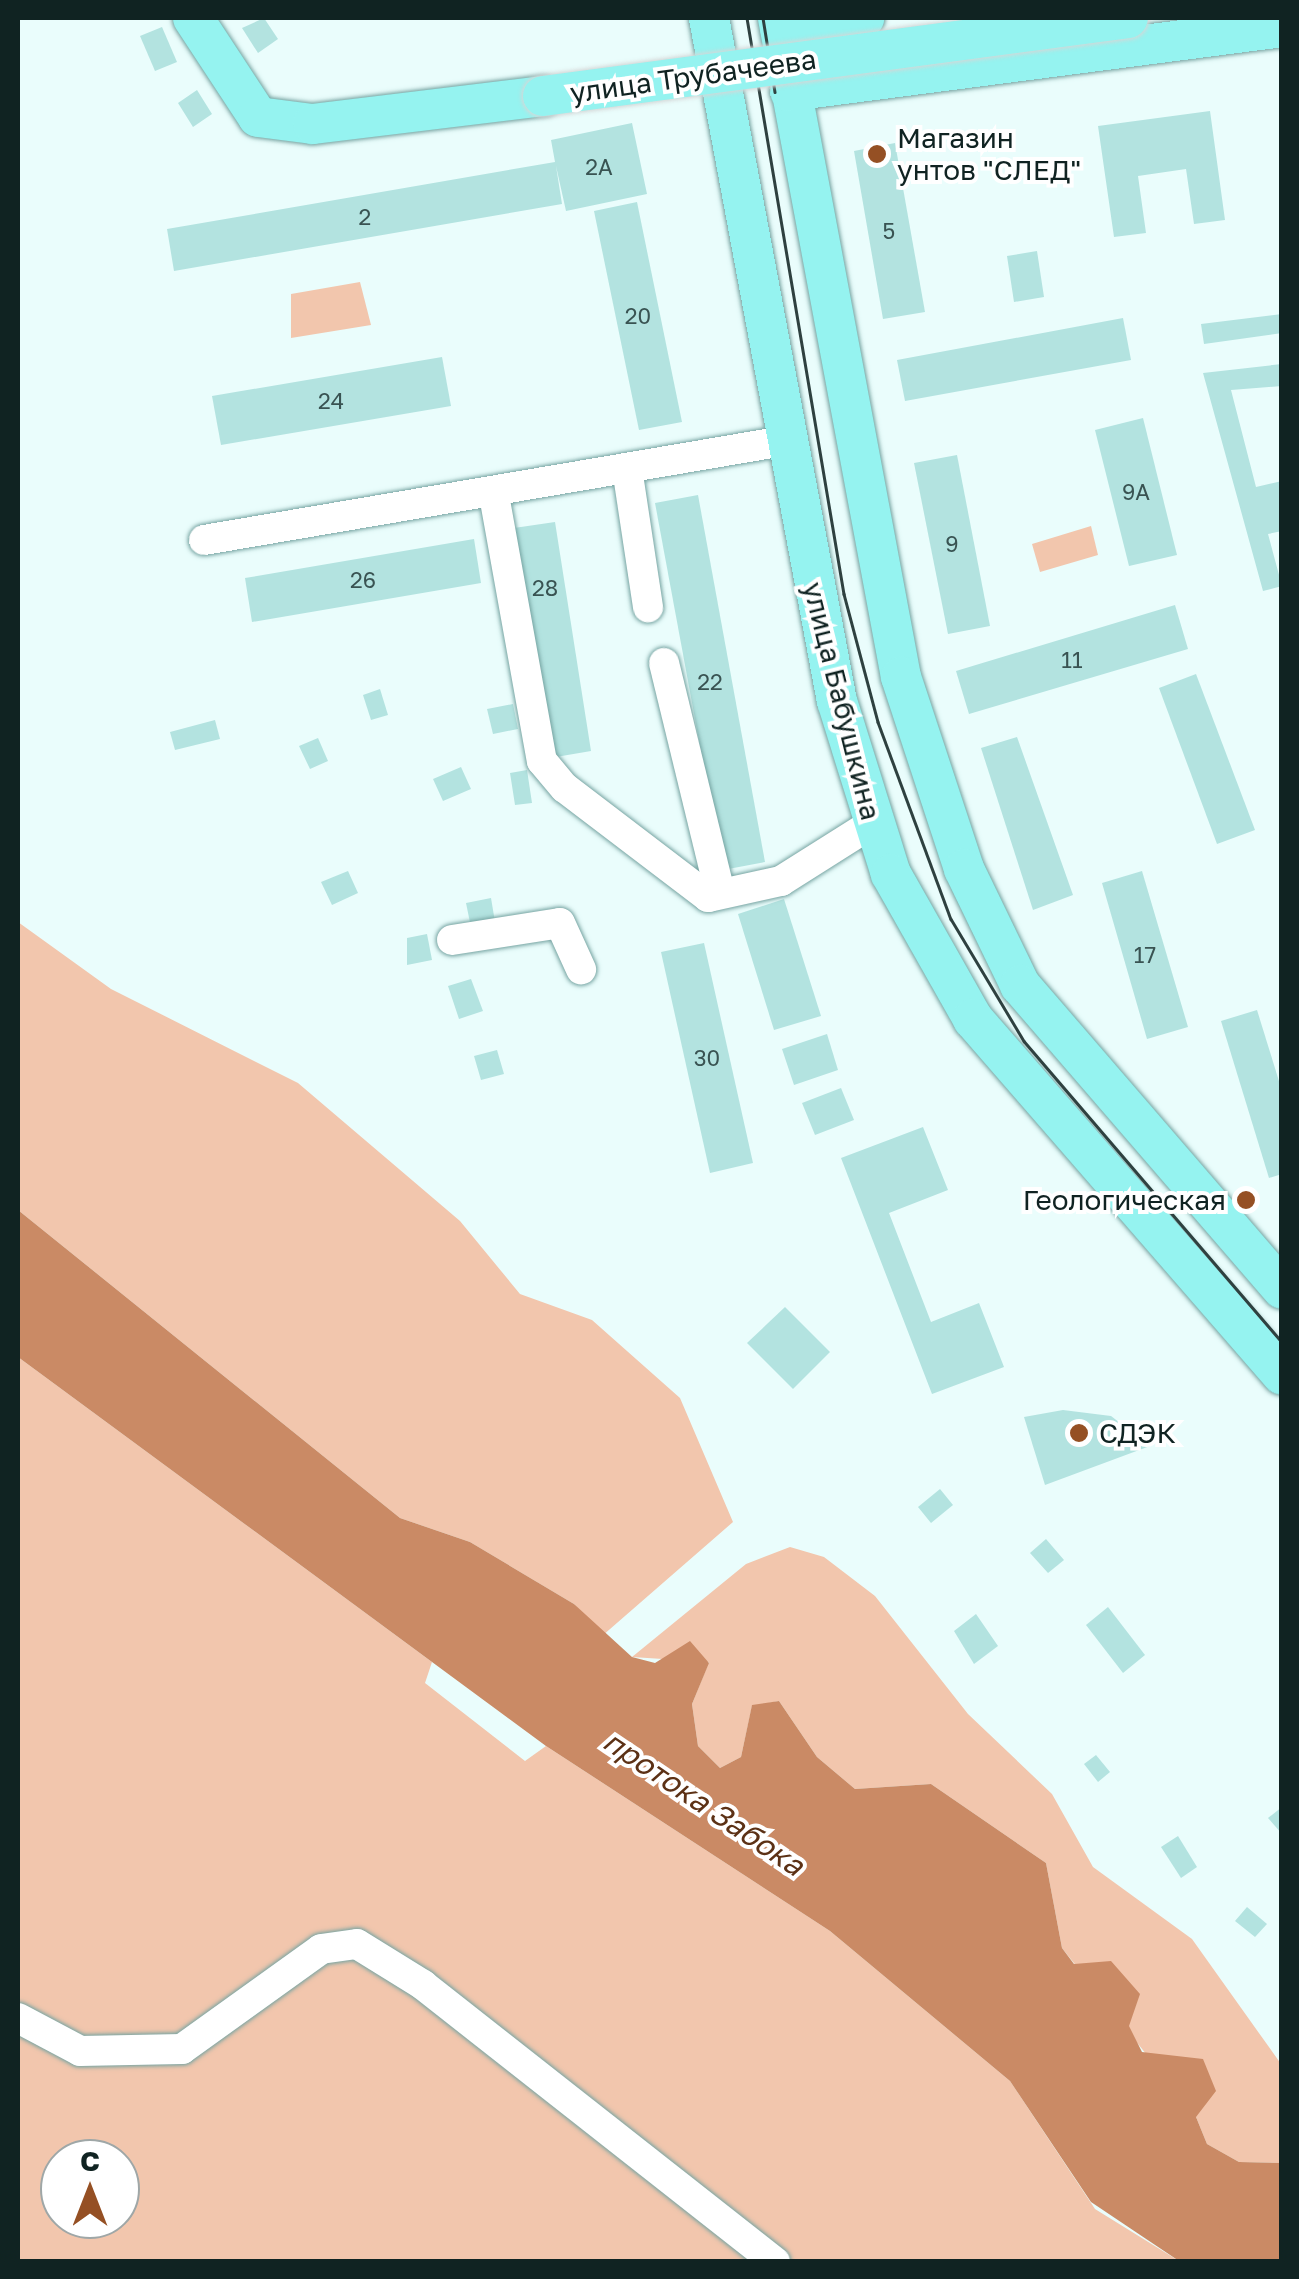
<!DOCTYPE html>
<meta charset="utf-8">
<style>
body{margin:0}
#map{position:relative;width:1299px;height:2279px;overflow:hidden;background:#eafdfc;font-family:"Golos Text",sans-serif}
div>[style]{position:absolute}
.green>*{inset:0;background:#f2c6ad}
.water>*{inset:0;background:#ca8a65}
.building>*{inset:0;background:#b3e3e0}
.roads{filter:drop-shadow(0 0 2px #76a4a2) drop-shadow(0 0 2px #76a4a2)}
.minor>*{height:30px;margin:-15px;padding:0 15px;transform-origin:15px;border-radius:15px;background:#fff}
.major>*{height:40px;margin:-20px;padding:0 20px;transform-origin:20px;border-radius:20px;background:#95f3f0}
.tram>*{height:2.5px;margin:-1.25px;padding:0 1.25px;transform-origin:1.25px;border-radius:1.25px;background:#2e4140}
.bridges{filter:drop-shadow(0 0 2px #d4d7d7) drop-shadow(0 0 2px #d4d7d7)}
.major-bridge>*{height:40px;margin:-20px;padding:0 20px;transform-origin:20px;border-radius:20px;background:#95f3f0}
.dots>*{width:28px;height:28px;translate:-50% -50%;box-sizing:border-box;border:5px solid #fff;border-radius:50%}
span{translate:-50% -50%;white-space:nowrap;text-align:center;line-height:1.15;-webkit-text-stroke:8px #fff;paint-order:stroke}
.number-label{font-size:22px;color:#395352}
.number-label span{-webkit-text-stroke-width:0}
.street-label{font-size:28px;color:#102322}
.poi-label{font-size:28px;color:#102322}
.left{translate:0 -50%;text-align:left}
.right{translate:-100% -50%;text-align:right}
.water-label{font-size:30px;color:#5c3115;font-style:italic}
.frame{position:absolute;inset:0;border:20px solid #102322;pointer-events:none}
.north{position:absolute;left:40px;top:2139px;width:100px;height:100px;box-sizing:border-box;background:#fff;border:2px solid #9fa7a7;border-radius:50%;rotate:0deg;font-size:28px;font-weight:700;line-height:40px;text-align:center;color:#102322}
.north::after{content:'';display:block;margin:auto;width:35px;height:45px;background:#955024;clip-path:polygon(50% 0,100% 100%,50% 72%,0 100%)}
</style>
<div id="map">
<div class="green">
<div style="clip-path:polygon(360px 282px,371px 325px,291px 338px,291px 294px)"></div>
<div style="clip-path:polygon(1091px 526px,1098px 555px,1040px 572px,1032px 544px)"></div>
<div style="clip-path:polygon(18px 922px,111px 989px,298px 1083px,460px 1221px,520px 1294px,592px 1320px,680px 1398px,733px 1522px,602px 1636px,574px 1604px,470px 1542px,400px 1518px,18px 1210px)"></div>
<div style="clip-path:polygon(evenodd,18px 1357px,432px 1662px,425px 1683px,525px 1761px,546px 1746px,830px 1931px,1010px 2081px,1095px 2209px,1179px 2261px,18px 2261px,18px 1357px,60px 2159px,120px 2159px,120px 2219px,60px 2219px,60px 2159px)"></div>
<div style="clip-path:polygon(790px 1547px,824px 1557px,875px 1596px,968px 1714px,1052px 1794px,1093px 1867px,1192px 1939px,1281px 2064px,1281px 2163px,1239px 2162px,1207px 2144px,1196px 2117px,1062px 1948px,1046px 1863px,931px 1784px,855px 1789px,817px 1757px,779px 1701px,752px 1706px,741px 1757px,720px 1768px,698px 1746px,692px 1704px,709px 1662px,632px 1657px,746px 1564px)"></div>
</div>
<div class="water">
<div style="clip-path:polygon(18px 1210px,400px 1518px,470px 1542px,574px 1604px,632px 1657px,655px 1663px,690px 1641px,709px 1663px,692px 1704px,698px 1746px,720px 1768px,741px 1757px,752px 1705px,779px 1701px,817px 1757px,855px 1789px,931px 1784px,1046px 1863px,1062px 1948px,1074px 1964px,1111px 1961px,1140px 1994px,1129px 2026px,1142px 2052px,1203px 2059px,1216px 2091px,1196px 2117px,1207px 2144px,1239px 2162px,1281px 2163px,1281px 2261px,1179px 2261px,1091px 2202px,1010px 2081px,830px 1931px,546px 1746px,18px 1357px)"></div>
</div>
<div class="building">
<div style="clip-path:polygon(264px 18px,278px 39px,258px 53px,242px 28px)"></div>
<div style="clip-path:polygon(162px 27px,177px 62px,155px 71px,140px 36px)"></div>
<div style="clip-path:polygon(197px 90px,212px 114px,193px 127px,178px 103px)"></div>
<div style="clip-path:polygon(1210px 111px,1225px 220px,1194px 224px,1186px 169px,1138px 176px,1146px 233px,1114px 237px,1098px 126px)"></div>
<div style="clip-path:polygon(632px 123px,647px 194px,566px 211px,556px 166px,562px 204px,174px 271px,167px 229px,555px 162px,551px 140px)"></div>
<div style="clip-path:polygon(895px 143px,925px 312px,883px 319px,854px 151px)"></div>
<div style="clip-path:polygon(637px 202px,682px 422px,639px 430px,594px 211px)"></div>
<div style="clip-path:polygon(1037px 251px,1044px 297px,1014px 302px,1007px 256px)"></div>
<div style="clip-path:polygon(1282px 314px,1282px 333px,1204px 344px,1201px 324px)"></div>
<div style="clip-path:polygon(1123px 318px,1131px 360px,905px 401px,897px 360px)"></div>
<div style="clip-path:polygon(442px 357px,451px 406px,221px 445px,212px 396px)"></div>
<div style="clip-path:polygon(1282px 364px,1282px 386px,1231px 390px,1256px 487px,1282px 481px,1282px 531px,1268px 534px,1282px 586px,1263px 591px,1203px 373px)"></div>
<div style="clip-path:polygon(1143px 418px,1177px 555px,1129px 566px,1095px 430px)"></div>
<div style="clip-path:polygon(957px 455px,990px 626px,948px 634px,914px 463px)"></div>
<div style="clip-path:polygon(698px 495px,765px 862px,723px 870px,655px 503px)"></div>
<div style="clip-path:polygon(555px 522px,591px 751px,550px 758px,514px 528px)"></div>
<div style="clip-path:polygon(474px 539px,481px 583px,252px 622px,245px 578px)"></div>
<div style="clip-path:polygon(1175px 605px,1188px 649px,969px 714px,956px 671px)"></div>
<div style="clip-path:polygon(1196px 674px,1255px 830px,1217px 844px,1159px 688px)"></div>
<div style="clip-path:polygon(380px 689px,388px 715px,371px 720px,363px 695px)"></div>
<div style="clip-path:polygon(513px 704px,518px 729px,493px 734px,487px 709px)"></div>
<div style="clip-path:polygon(215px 720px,220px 739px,175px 750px,170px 732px)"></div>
<div style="clip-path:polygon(1017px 737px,1073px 895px,1033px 910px,981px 748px)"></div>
<div style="clip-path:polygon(318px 738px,328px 761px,310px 769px,299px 746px)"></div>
<div style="clip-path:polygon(461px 767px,471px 789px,443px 801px,433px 779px)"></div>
<div style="clip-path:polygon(527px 770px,532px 803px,515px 805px,510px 773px)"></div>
<div style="clip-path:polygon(348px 871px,358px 893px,332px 905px,321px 882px)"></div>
<div style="clip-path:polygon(1142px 871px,1188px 1027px,1147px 1039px,1102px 883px)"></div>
<div style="clip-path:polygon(491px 898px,496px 928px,472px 932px,466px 903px)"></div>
<div style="clip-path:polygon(784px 899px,821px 1016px,774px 1030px,738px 914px)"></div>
<div style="clip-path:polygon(427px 934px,432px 960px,407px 965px,407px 938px)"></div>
<div style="clip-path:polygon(704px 943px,753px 1163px,710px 1173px,661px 952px)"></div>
<div style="clip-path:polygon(471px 979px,483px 1011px,459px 1019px,448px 986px)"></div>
<div style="clip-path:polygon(1257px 1010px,1282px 1091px,1282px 1174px,1269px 1178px,1221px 1021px)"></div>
<div style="clip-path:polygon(827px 1034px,838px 1070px,794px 1085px,782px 1049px)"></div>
<div style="clip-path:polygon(497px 1050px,504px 1074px,481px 1080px,474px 1056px)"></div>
<div style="clip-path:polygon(841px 1088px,854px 1120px,815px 1135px,802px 1103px)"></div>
<div style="clip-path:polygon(923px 1127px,948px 1190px,889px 1213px,931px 1322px,979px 1303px,1004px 1367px,932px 1394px,841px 1158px)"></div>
<div style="clip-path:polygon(785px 1307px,830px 1352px,793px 1389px,747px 1343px)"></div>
<div style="clip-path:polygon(1063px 1410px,1111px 1416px,1150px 1446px,1045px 1485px,1024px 1417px)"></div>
<div style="clip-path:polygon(940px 1489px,953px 1505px,931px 1523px,918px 1507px)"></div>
<div style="clip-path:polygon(1046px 1539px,1064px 1560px,1048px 1573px,1030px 1553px)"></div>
<div style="clip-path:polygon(1108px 1607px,1145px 1655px,1123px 1673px,1086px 1625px)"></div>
<div style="clip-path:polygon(976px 1614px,998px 1646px,974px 1664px,954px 1631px)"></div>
<div style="clip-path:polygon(1096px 1755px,1110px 1772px,1098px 1782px,1084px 1764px)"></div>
<div style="clip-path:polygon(1282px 1807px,1282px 1834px,1268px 1818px)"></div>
<div style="clip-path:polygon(1178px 1836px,1197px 1867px,1181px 1878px,1161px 1847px)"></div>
<div style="clip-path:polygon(1247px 1907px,1267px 1924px,1255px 1937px,1235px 1921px)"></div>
</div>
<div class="roads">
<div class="minor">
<div style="left:627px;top:468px;width:141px;rotate:81.4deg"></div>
<div style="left:494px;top:495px;width:270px;rotate:79.8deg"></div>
<div style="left:542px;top:761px;width:35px;rotate:50deg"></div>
<div style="left:565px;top:788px;width:180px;rotate:37.3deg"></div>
<div style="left:708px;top:897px;width:75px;rotate:-12.4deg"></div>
<div style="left:781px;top:881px;width:107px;rotate:-32.3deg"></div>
<div style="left:204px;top:540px;width:588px;rotate:-9.69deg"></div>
<div style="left:664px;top:663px;width:237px;rotate:76.3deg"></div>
<div style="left:452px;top:940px;width:109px;rotate:-8.9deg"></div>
<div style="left:560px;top:923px;width:51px;rotate:65.5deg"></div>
<div style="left:18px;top:2018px;width:70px;rotate:28deg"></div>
<div style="left:80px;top:2051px;width:102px;rotate:-1.1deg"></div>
<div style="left:182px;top:2049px;width:171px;rotate:-35.7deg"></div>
<div style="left:321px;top:1949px;width:36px;rotate:-8deg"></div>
<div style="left:357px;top:1944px;width:78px;rotate:31.8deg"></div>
<div style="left:423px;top:1985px;width:448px;rotate:38.2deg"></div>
</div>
<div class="major">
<div style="left:193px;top:18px;width:118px;rotate:56.7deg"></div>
<div style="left:258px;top:117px;width:55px;rotate:7.3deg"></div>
<div style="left:313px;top:124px;width:232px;rotate:-6.9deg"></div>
<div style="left:709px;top:18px;width:695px;rotate:79.39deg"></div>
<div style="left:837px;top:701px;width:181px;rotate:72.7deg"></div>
<div style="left:891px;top:874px;width:167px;rotate:60.5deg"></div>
<div style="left:973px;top:1019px;width:471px;rotate:49deg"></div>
<div style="left:778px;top:18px;width:670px;rotate:79.43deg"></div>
<div style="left:901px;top:677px;width:202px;rotate:71.8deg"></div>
<div style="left:964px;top:869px;width:129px;rotate:64.2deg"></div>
<div style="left:1020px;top:985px;width:401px;rotate:49.2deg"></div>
<div style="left:780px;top:28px;width:85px;rotate:-6.8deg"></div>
<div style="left:790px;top:91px;width:496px;rotate:-7.4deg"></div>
</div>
</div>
<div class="tram">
<div style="left:747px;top:18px;width:584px;rotate:80.44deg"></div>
<div style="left:844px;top:594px;width:132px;rotate:75.1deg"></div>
<div style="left:878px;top:722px;width:210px;rotate:69.7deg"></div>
<div style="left:951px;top:919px;width:142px;rotate:59.1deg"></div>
<div style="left:1024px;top:1041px;width:396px;rotate:49.4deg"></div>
<div style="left:763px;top:18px;width:75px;rotate:80.8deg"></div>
</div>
<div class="bridges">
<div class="major-bridge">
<div style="left:543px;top:96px;width:590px;rotate:-7.59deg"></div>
</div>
</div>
<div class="dots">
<div style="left:877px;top:154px;background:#955024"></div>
<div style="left:1246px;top:1200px;background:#955024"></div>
<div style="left:1079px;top:1433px;background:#955024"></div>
</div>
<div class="number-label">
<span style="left:599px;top:167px">2А</span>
<span style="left:365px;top:217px">2</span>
<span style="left:889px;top:231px">5</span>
<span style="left:638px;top:316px">20</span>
<span style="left:331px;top:401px">24</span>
<span style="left:1136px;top:492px">9А</span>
<span style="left:952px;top:544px">9</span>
<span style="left:363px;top:580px">26</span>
<span style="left:545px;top:588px">28</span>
<span style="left:1072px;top:660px">11</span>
<span style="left:710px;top:682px">22</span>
<span style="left:1145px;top:955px">17</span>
<span style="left:707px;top:1058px">30</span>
</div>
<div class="street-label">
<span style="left:693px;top:76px;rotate:-8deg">улица Трубачеева</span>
<span style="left:842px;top:701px;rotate:76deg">улица Бабушкина</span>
</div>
<div class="poi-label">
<span class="left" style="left:897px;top:154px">Магазин<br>унтов "СЛЕД"</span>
<span class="right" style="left:1226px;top:1200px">Геологическая</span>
<span class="left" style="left:1099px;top:1433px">СДЭК</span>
</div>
<div class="water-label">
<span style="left:704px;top:1803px;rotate:34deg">протока Забока</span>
</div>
<div class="frame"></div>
<div class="north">С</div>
</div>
